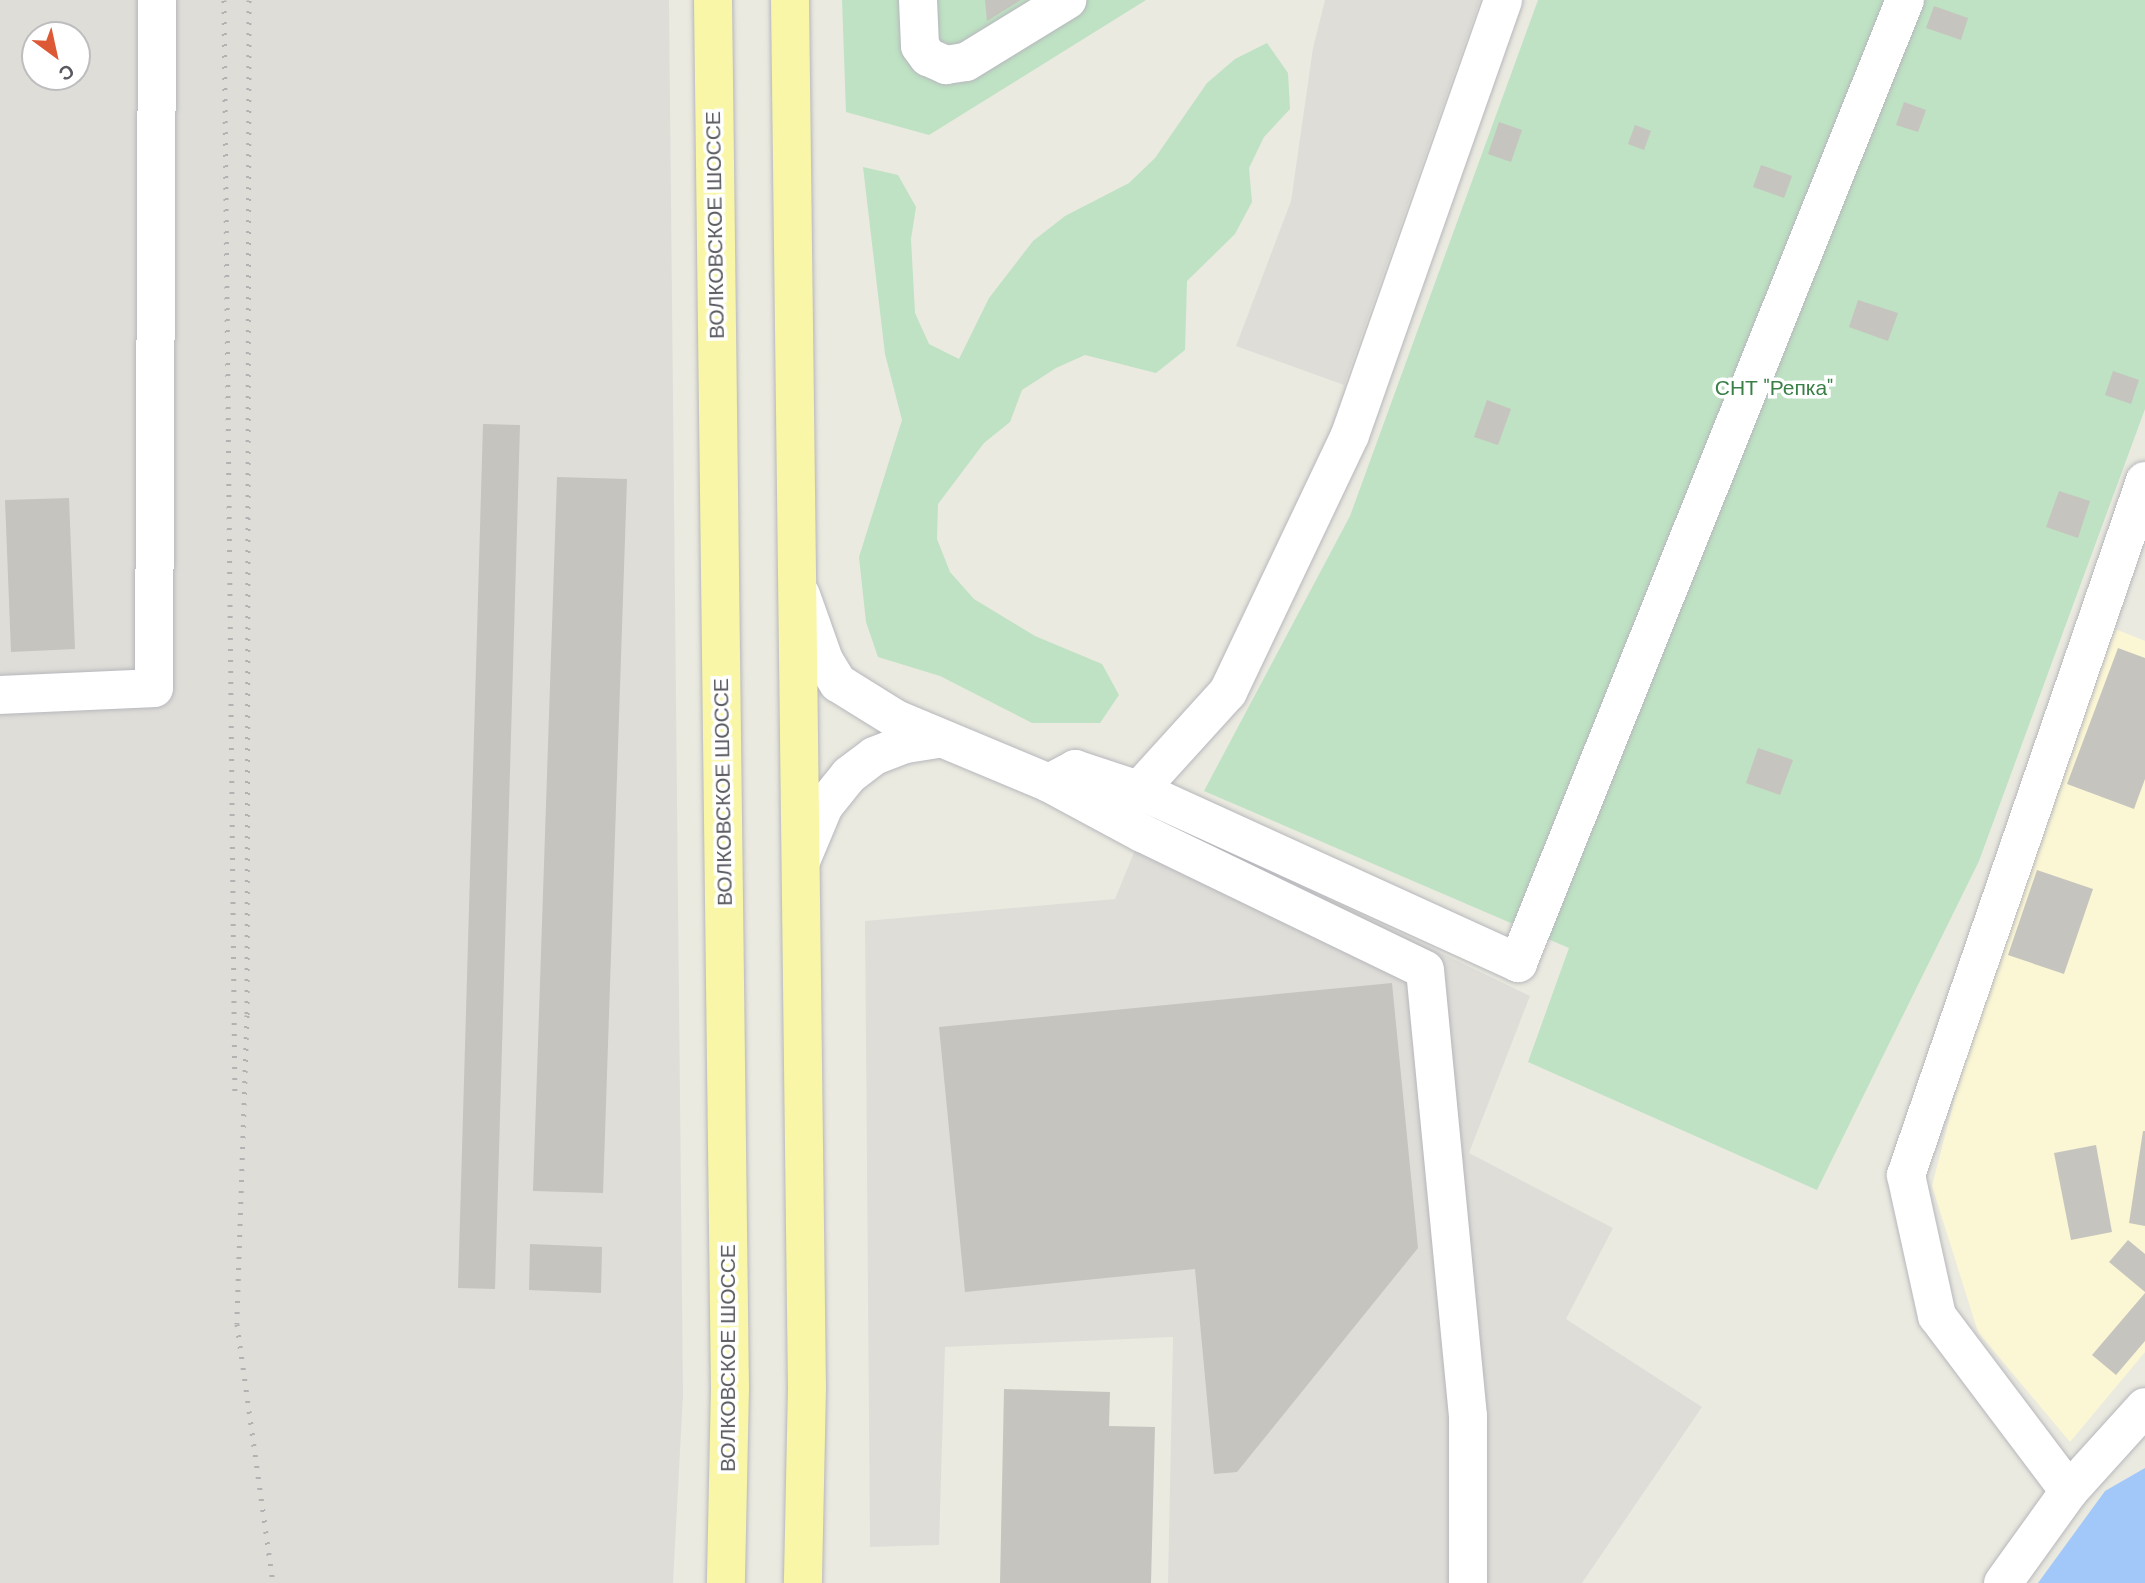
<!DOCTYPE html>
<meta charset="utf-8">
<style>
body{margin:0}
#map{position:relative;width:2145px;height:1583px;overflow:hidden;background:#ebeae0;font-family:"DM Sans",sans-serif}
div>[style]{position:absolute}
.commercial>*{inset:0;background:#fbf7d5}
.industrial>*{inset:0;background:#dfddd8}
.green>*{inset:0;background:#bee2c3}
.water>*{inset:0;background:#a2c8f9}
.building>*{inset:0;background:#c6c4be}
.roads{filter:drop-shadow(0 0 2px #b6b7bc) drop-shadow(0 0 2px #b6b7bc)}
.minor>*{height:38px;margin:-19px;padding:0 19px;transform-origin:19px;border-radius:19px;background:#fff}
.major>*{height:38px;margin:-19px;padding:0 19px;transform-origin:19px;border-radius:19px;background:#f9f7a7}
.rail>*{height:5px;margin-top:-2.5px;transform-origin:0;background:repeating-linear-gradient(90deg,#b1b2b2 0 2px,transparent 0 11px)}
span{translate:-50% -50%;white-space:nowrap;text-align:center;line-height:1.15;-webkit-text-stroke:7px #fff;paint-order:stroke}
.street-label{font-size:21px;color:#595b60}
.park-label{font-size:21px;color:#397f46}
.north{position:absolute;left:21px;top:21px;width:70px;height:70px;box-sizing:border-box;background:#fff;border:2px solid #bdbdbf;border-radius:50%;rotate:147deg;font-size:19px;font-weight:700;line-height:28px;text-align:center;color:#595b60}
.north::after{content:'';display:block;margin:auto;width:24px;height:32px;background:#dd5834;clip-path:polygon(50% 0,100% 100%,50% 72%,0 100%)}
</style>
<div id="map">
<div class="commercial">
<div style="clip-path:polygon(2115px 629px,2145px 641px,2145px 1352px,2070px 1442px,1978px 1332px,1932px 1186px,1962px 1070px)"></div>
</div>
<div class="industrial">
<div style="clip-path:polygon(evenodd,0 0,669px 0,683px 1395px,673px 1583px,0 1583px,0 0,35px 35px,77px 35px,77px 77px,35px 77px,35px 35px)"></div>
<div style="clip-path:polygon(1325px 0,1480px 0,1344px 385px,1236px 346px,1291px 201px,1313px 48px)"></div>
<div style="clip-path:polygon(1150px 813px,1530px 996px,1469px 1153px,1613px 1228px,1566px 1319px,1702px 1407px,1582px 1583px,1168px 1583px,1173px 1337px,945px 1347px,939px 1545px,870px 1547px,865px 921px,1115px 899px)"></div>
</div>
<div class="green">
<div style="clip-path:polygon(842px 0,1146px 0,929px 135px,846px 112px)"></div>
<div style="clip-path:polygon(1538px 0,2145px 0,2145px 409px,1979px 861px,1817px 1190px,1528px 1062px,1569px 948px,1204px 791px,1350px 516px)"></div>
<div style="clip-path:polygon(1267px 43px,1288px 73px,1290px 109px,1264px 137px,1249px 168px,1252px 202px,1235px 234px,1187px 281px,1185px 350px,1156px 373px,1085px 355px,1056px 368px,1022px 390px,1010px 422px,984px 443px,938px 504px,937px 539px,950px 572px,974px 599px,1035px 636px,1102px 664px,1119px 695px,1100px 723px,1032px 723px,940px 676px,878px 657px,866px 622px,859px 557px,902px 420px,885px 354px,863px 167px,898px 175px,916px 207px,911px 239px,915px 313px,929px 344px,959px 359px,989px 298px,1033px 241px,1065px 216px,1129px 183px,1155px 158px,1207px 83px,1235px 59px)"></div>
</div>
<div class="water">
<div style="clip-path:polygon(2145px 1468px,2145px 1583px,2038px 1583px,2105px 1491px)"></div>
</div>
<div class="building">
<div style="clip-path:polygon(985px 0,1021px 0,987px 21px)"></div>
<div style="clip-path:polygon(1934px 6px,1968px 18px,1961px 40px,1926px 28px)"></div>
<div style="clip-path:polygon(1904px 102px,1926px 110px,1918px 132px,1896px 125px)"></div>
<div style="clip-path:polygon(1499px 122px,1522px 130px,1511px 162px,1488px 154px)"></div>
<div style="clip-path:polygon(1635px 125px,1651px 131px,1644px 150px,1628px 144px)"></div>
<div style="clip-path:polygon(1761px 165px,1792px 176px,1784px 198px,1753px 187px)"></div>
<div style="clip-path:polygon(1858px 300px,1898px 313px,1888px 341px,1849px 327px)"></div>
<div style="clip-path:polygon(2113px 371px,2139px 380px,2131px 404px,2105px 395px)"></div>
<div style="clip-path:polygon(1487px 400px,1511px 409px,1498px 445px,1474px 437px)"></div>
<div style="clip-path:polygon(483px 424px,520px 425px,495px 1289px,458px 1288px)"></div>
<div style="clip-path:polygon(557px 477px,627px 479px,603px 1193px,533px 1191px)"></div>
<div style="clip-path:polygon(2059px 491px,2090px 501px,2078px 538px,2046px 527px)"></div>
<div style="clip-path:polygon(69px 498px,75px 649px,11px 652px,5px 500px)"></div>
<div style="clip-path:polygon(2118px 648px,2145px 658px,2145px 779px,2134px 809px,2067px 784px)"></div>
<div style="clip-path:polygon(1758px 748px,1793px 760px,1780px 795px,1746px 783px)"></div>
<div style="clip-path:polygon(2037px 870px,2093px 889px,2064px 974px,2008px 955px)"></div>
<div style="clip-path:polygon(1392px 983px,1418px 1248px,1237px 1472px,1214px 1474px,1195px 1269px,965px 1292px,939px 1027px)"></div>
<div style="clip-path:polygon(2143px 1131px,2145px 1131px,2145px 1226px,2129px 1223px)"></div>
<div style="clip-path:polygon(2096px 1145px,2112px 1232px,2071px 1240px,2054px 1153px)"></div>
<div style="clip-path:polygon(2128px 1240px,2145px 1254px,2145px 1292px,2109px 1262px)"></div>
<div style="clip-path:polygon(530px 1244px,602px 1247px,601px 1293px,529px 1290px)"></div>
<div style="clip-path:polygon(2145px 1293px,2145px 1341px,2116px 1375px,2092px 1355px)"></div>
<div style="clip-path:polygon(1004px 1389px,1110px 1392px,1109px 1426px,1155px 1427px,1151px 1583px,1000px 1583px)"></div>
</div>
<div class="roads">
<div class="minor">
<div style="left:918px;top:0;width:46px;rotate:87.5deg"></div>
<div style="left:920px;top:46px;width:14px;rotate:54deg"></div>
<div style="left:928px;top:57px;width:20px;rotate:24deg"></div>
<div style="left:946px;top:65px;width:20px;rotate:-9deg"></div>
<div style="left:966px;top:62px;width:119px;rotate:-31.5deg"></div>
<div style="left:801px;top:595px;width:69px;rotate:70.5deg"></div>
<div style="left:824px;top:660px;width:27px;rotate:59deg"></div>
<div style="left:838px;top:683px;width:68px;rotate:31.8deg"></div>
<div style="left:896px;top:719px;width:166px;rotate:22.7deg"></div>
<div style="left:1049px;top:783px;width:30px;rotate:-28deg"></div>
<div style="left:1075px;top:769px;width:67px;rotate:18.2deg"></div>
<div style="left:1139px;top:790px;width:417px;rotate:24.5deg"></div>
<div style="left:1518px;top:963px;width:1038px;rotate:-68.11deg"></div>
<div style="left:0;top:695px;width:154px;rotate:-2.6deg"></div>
<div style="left:154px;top:688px;width:688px;rotate:-89.75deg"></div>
<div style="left:1049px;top:783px;width:106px;rotate:28.3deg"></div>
<div style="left:1142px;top:833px;width:314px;rotate:25.8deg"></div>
<div style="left:1425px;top:970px;width:448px;rotate:84.5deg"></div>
<div style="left:1468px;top:1416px;width:167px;rotate:90deg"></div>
<div style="left:1139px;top:790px;width:132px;rotate:-47.8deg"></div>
<div style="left:1228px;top:692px;width:284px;rotate:-64.6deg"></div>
<div style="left:1350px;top:435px;width:461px;rotate:-70.6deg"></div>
<div style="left:801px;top:861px;width:60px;rotate:-67.3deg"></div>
<div style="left:824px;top:806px;width:40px;rotate:-51deg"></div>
<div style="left:849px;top:775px;width:31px;rotate:-37deg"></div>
<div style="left:874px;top:756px;width:34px;rotate:-21deg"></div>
<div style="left:906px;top:744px;width:32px;rotate:-9deg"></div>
<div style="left:2069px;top:1491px;width:219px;rotate:-127deg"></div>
<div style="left:1937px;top:1316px;width:144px;rotate:-102.4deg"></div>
<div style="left:1906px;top:1175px;width:734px;rotate:-71deg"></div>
<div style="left:2003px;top:1583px;width:113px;rotate:-54.3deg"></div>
<div style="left:2069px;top:1491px;width:113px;rotate:-47.9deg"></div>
</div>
<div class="major">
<div style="left:713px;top:0;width:1387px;rotate:89.3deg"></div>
<div style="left:730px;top:1387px;width:196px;rotate:91.2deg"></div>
<div style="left:790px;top:0;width:1387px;rotate:89.3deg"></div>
<div style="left:807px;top:1387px;width:196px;rotate:91.2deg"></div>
</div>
</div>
<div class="rail">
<div style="left:224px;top:0;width:1099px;rotate:89.43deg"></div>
<div style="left:249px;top:0;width:1015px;rotate:90.11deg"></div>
<div style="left:247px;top:1015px;width:309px;rotate:91.9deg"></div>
<div style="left:237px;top:1324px;width:261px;rotate:82.1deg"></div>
</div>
<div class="street-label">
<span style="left:715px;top:225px;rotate:-91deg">ВОЛКОВСКОЕ ШОССЕ</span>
<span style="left:723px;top:792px;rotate:-91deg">ВОЛКОВСКОЕ ШОССЕ</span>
<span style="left:728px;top:1358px;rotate:-90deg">ВОЛКОВСКОЕ ШОССЕ</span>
</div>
<div class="park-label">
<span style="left:1774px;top:388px">СНТ "Репка"</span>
</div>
<div class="north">С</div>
</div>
